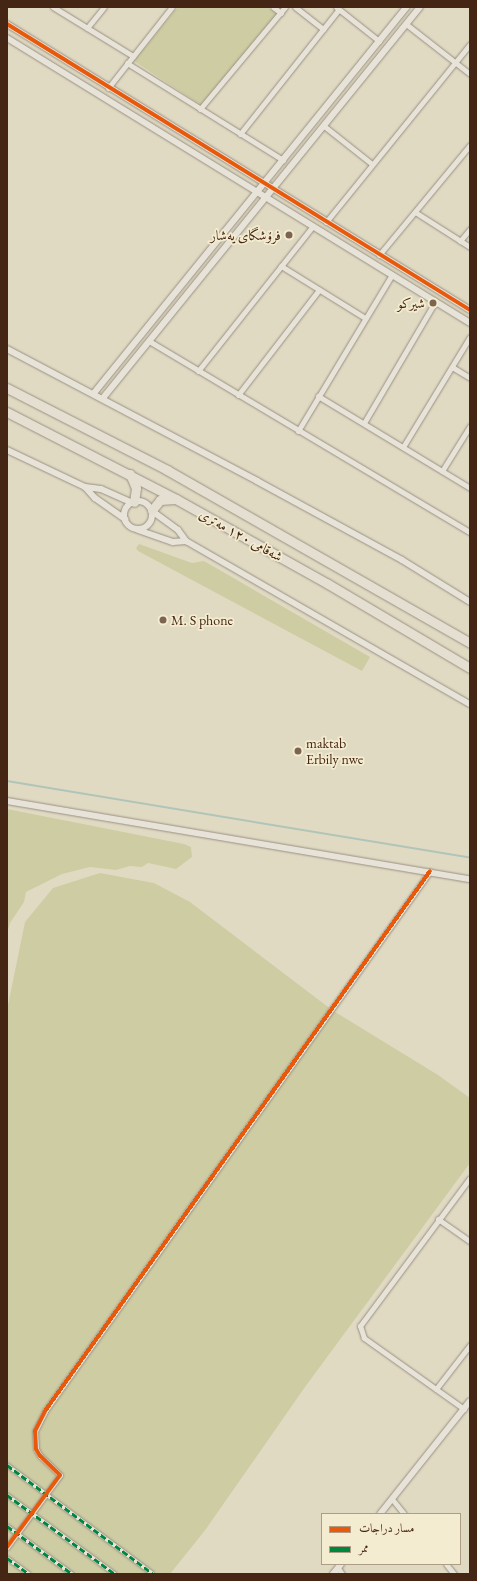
<!DOCTYPE html>
<meta charset="utf-8">
<style>
body{margin:0}
#map{position:relative;width:477px;height:1581px;overflow:hidden;background:#e1dac3;font-family:"EB Garamond",Amiri,serif}
div>[style]{position:absolute}
.green>*{inset:0;background:#cecca3}
.stream>*{height:2px;margin:-1px;padding:0 1px;transform-origin:1px;border-radius:1px;background:#b0c5b8}
.roads{filter:drop-shadow(0 0 1px #999182) drop-shadow(0 0 1px #999182)}
.pedestrian>*{height:3.5px;margin:-1.75px;padding:0 1.75px;transform-origin:1.75px;border-radius:1.75px;background:#e7e3d8}
.minor>*{height:5px;margin:-2.5px;padding:0 2.5px;transform-origin:2.5px;border-radius:2.5px;background:#e7e3d8}
.tertiary>*{height:6px;margin:-3px;padding:0 3px;transform-origin:3px;border-radius:3px;background:#e7e3d8}
.tertiary>.ring{margin:-3px;padding:0;box-sizing:content-box;background:none;border:6px solid #e7e3d8;border-radius:50%}
.motorway>*{height:9px;margin:-4.5px;padding:0 4.5px;transform-origin:4.5px;border-radius:4.5px;background:#e4dfd1}
.quiet>*{height:3px;margin-top:-1.5px;transform-origin:0;background:repeating-linear-gradient(90deg,#00873e 0 6px,transparent 0 9px)}
.cycleway>*{height:4px;margin:-2px;padding:0 2px;transform-origin:2px;border-radius:2px;background:#e8590c}
.dots>*{width:11px;height:11px;translate:-50% -50%;box-sizing:border-box;border:2px solid #f4ecd0;border-radius:50%}
span{translate:-50% -50%;white-space:nowrap;text-align:center;line-height:1.15;-webkit-text-stroke:3.5px #f4ecd0;paint-order:stroke}
.poi-label{font-size:14px;color:#452514}
.right{translate:-100% -50%;text-align:right}
.left{translate:0 -50%;text-align:left}
.street-label{font-size:14px;color:#452514}
.frame{position:absolute;inset:0;border:8px solid #452514;pointer-events:none}
.legend{position:absolute;left:321px;top:1513px;width:140px;height:52px;box-sizing:border-box;background:#f4ecd0;border:1px solid #ae9c85;margin:0;padding:5px 7px;list-style:none;font-size:12px;color:#452514}
.legend li{display:flex;align-items:center;gap:8px;height:20px}
.legend b{width:20px;border:1px solid #ae9c85}
</style>
<div id="map">
<div class="green">
<div style="clip-path:polygon(178px 7px,267px 7px,277px 14px,201px 105px,134px 61px)"></div>
<div style="clip-path:polygon(139px 544px,192px 563px,204px 561px,370px 657px,362px 671px,138px 551px,136px 548px)"></div>
<div style="clip-path:polygon(7px 809px,184px 844px,191px 847px,192px 857px,176px 869px,148px 863px,142px 867px,130px 866px,116px 870px,90px 867px,62px 874px,26px 892px,24px 902px,10px 923px,7px 933px)"></div>
<div style="clip-path:polygon(100px 873px,154px 883px,190px 902px,332px 1010px,438px 1075px,470px 1098px,470px 1163px,305px 1387px,206px 1529px,170px 1574px,7px 1574px,7px 1010px,25px 922px,53px 888px)"></div>
</div>
<div class="stream">
<div style="left:7px;top:781px;width:469px;rotate:9.4deg"></div>
</div>
<div class="roads">
<div class="pedestrian">
<div style="left:7px;top:1465px;width:181px;rotate:36.7deg"></div>
<div style="left:7px;top:1495px;width:134px;rotate:36.2deg"></div>
<div style="left:7px;top:1526px;width:81px;rotate:36.4deg"></div>
<div style="left:7px;top:1558px;width:27px;rotate:36deg"></div>
</div>
<div class="minor">
<div style="left:53px;top:7px;width:94px;rotate:31.5deg"></div>
<div style="left:273px;top:7px;width:10px;rotate:37deg"></div>
<div style="left:295px;top:7px;width:36px;rotate:38deg"></div>
<div style="left:336px;top:7px;width:55px;rotate:38.3deg"></div>
<div style="left:406px;top:24px;width:81px;rotate:38deg"></div>
<div style="left:87px;top:28px;width:27px;rotate:-51deg"></div>
<div style="left:127px;top:63px;width:184px;rotate:31.9deg"></div>
<div style="left:108px;top:88px;width:103px;rotate:-51.7deg"></div>
<div style="left:200px;top:109px;width:133px;rotate:-50.2deg"></div>
<div style="left:324px;top:126px;width:61px;rotate:38.4deg"></div>
<div style="left:240px;top:134px;width:159px;rotate:-51.6deg"></div>
<div style="left:415px;top:212px;width:65px;rotate:32.5deg"></div>
<div style="left:326px;top:222px;width:229px;rotate:-51deg"></div>
<div style="left:460px;top:241px;width:16px;rotate:-50deg"></div>
<div style="left:379px;top:255px;width:143px;rotate:-50.4deg"></div>
<div style="left:281px;top:266px;width:99px;rotate:31.8deg"></div>
<div style="left:149px;top:341px;width:374px;rotate:30.8deg"></div>
<div style="left:452px;top:367px;width:21px;rotate:31deg"></div>
<div style="left:198px;top:371px;width:184px;rotate:-51.6deg"></div>
<div style="left:238px;top:395px;width:133px;rotate:-52.4deg"></div>
<div style="left:318px;top:396px;width:178px;rotate:31.2deg"></div>
<div style="left:364px;top:423px;width:140px;rotate:-59.6deg"></div>
<div style="left:298px;top:431px;width:181px;rotate:-59deg"></div>
<div style="left:403px;top:447px;width:129px;rotate:-58.7deg"></div>
<div style="left:442px;top:471px;width:53px;rotate:-58.1deg"></div>
<div style="left:438px;top:1219px;width:39px;rotate:35deg"></div>
<div style="left:436px;top:1389px;width:56px;rotate:-52.3deg"></div>
<div style="left:464px;top:1409px;width:123px;rotate:-144.6deg"></div>
<div style="left:364px;top:1338px;width:13px;rotate:-108deg"></div>
<div style="left:360px;top:1326px;width:184px;rotate:-53.4deg"></div>
<div style="left:392px;top:1499px;width:19px;rotate:51deg"></div>
<div style="left:7px;top:1547px;width:89px;rotate:-53.6deg"></div>
<div style="left:60px;top:1475px;width:28px;rotate:-136deg"></div>
<div style="left:40px;top:1456px;width:8px;rotate:-120deg"></div>
<div style="left:36px;top:1449px;width:18px;rotate:-93deg"></div>
<div style="left:35px;top:1431px;width:22px;rotate:-63deg"></div>
<div style="left:45px;top:1411px;width:663px;rotate:-54.51deg"></div>
<div style="left:446px;top:1564px;width:13px;rotate:51deg"></div>
<div style="left:338px;top:1568px;width:7px;rotate:56deg"></div>
</div>
<div class="tertiary">
<div style="left:7px;top:24px;width:544px;rotate:31.7deg"></div>
<div style="left:7px;top:38px;width:544px;rotate:31.61deg"></div>
<div style="left:7px;top:349px;width:283px;rotate:27.8deg"></div>
<div style="left:257px;top:481px;width:165px;rotate:28.6deg"></div>
<div style="left:402px;top:560px;width:80px;rotate:31.7deg"></div>
<div style="left:94px;top:393px;width:497px;rotate:-51deg"></div>
<div style="left:103px;top:398px;width:503px;rotate:-50.97deg"></div>
<div style="left:7px;top:450px;width:86px;rotate:25.4deg"></div>
<div style="left:85px;top:487px;width:16px;rotate:7deg"></div>
<div style="left:101px;top:489px;width:34px;rotate:24deg"></div>
<div style="left:85px;top:487px;width:15px;rotate:48deg"></div>
<div style="left:95px;top:498px;width:37px;rotate:35deg"></div>
<div class="ring" style="left:124px;top:501px;width:22px;height:22px"></div>
<div style="left:152px;top:511px;width:32px;rotate:36deg"></div>
<div style="left:178px;top:530px;width:14px;rotate:54deg"></div>
<div style="left:186px;top:541px;width:327px;rotate:29.9deg"></div>
<div style="left:138px;top:530px;width:37px;rotate:19deg"></div>
<div style="left:173px;top:542px;width:13px;rotate:-4deg"></div>
<div style="left:7px;top:801px;width:470px;rotate:9.6deg"></div>
<div style="left:380px;top:1514px;width:144px;rotate:-51.5deg"></div>
<div style="left:333px;top:1574px;width:13px;rotate:-51deg"></div>
</div>
<div class="motorway">
<div style="left:7px;top:388px;width:180px;rotate:27.1deg"></div>
<div style="left:167px;top:470px;width:349px;rotate:29.7deg"></div>
<div style="left:7px;top:412px;width:190px;rotate:27.2deg"></div>
<div style="left:176px;top:499px;width:174px;rotate:29.2deg"></div>
<div style="left:328px;top:584px;width:165px;rotate:30.6deg"></div>
<div style="left:130px;top:474px;width:15px;rotate:67deg"></div>
<div style="left:136px;top:488px;width:14px;rotate:98deg"></div>
<div style="left:152px;top:510px;width:13px;rotate:-51deg"></div>
<div style="left:160px;top:500px;width:15px;rotate:-4deg"></div>
</div>
</div>
<div class="quiet">
<div style="left:7px;top:1465px;width:181px;rotate:36.7deg"></div>
<div style="left:7px;top:1495px;width:134px;rotate:36.2deg"></div>
<div style="left:7px;top:1526px;width:81px;rotate:36.4deg"></div>
<div style="left:7px;top:1558px;width:27px;rotate:36deg"></div>
</div>
<div class="cycleway">
<div style="left:7px;top:24px;width:544px;rotate:31.7deg"></div>
<div style="left:7px;top:1547px;width:89px;rotate:-53.6deg"></div>
<div style="left:60px;top:1475px;width:28px;rotate:-136deg"></div>
<div style="left:40px;top:1456px;width:8px;rotate:-120deg"></div>
<div style="left:36px;top:1449px;width:18px;rotate:-93deg"></div>
<div style="left:35px;top:1431px;width:22px;rotate:-63deg"></div>
<div style="left:45px;top:1411px;width:663px;rotate:-54.51deg"></div>
</div>
<div class="dots">
<div style="left:289px;top:235px;background:#7c6451"></div>
<div style="left:433px;top:303px;background:#7c6451"></div>
<div style="left:163px;top:620px;background:#7c6451"></div>
<div style="left:298px;top:751px;background:#7c6451"></div>
</div>
<div class="poi-label">
<span class="right" style="left:281px;top:235px">فرۆشگای یەشار</span>
<span class="right" style="left:425px;top:303px">شيركو</span>
<span class="left" style="left:171px;top:620px">M. S phone</span>
<span class="left" style="left:306px;top:751px">maktab<br>Erbily nwe</span>
</div>
<div class="street-label">
<span style="left:241px;top:535px;rotate:29deg">شەقامی ١٢٠ مەتری</span>
</div>
<div class="frame"></div>
<ul class="legend">
<li><b style="height:5px;background:#e8590c"></b>مسار دراجات</li>
<li><b style="height:5px;background:#00873e"></b>ممر</li>
</ul>
</div>
